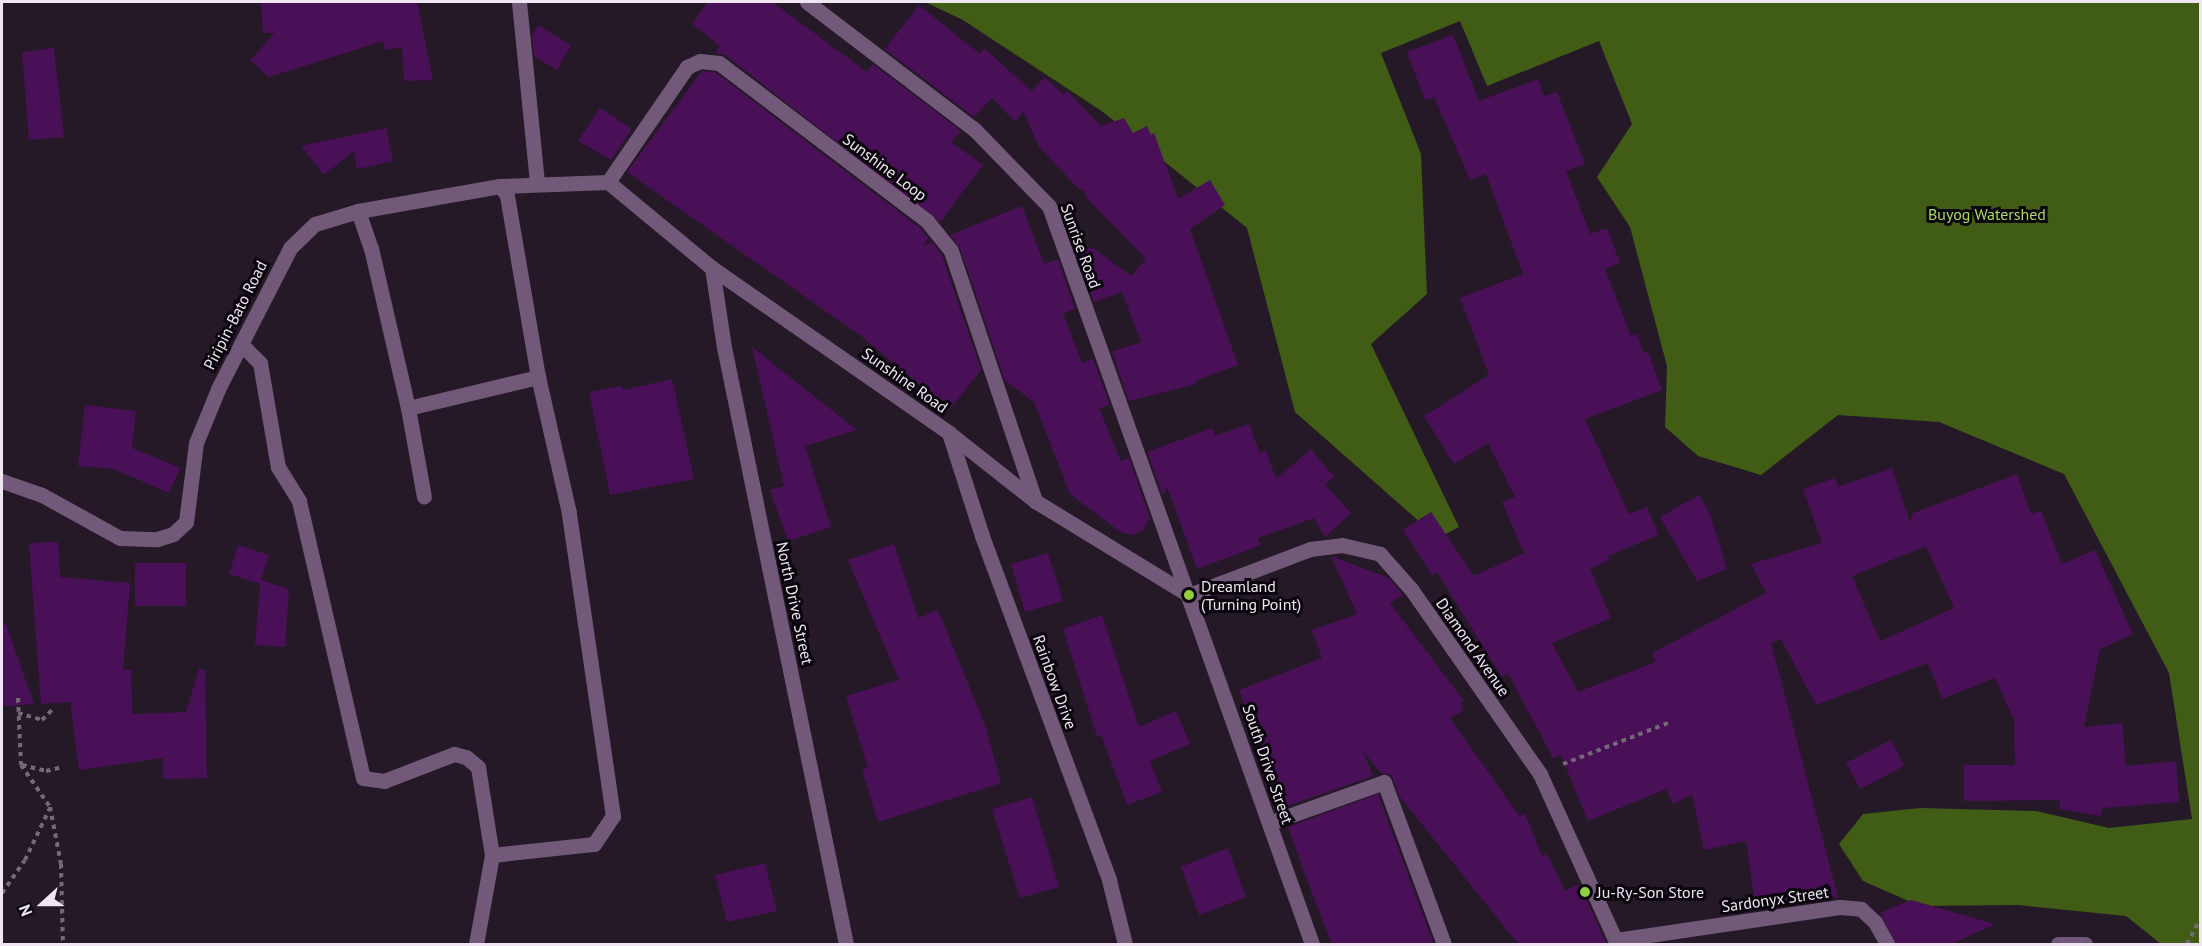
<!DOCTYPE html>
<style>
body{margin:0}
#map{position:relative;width:2202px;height:946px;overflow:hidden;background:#251928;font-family:"PT Sans",sans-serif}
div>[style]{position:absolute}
.forest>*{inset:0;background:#405c15}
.building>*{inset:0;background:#491058}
.path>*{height:4px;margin-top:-2px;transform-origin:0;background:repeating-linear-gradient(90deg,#746976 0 4.5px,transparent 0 9px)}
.minor>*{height:15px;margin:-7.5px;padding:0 7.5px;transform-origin:7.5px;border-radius:7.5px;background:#725979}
.dots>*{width:16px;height:16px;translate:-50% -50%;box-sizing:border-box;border:3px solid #0b060d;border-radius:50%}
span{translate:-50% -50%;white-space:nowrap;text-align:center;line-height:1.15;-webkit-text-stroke:6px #0b060d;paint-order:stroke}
.street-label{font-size:16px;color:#efe6f1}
.park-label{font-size:16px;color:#a7da65}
.poi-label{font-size:16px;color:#efe6f1}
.left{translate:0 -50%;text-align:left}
.frame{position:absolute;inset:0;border:3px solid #efe6f1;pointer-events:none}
.north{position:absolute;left:12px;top:874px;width:60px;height:60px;-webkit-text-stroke:4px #0b060d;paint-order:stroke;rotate:249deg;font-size:16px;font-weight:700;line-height:24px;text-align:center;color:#efe6f1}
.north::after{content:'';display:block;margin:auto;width:21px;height:27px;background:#efe6f1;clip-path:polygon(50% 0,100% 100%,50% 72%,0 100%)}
</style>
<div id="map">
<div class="forest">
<div style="clip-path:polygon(925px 2px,2200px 2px,2200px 944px,2161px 944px,2126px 916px,2018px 905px,1920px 906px,1863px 881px,1839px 844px,1863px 814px,1920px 808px,2036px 811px,2109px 828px,2192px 819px,2169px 673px,2064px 474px,1939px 422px,1838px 415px,1761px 475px,1698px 456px,1665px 427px,1667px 366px,1630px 227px,1597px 177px,1632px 124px,1599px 41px,1487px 86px,1460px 21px,1381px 53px,1421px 154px,1427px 294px,1371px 344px,1459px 527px,1438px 538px,1295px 412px,1247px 228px,1103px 112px,963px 20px)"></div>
</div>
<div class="building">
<div style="clip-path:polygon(261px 2px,417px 2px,433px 80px,404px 81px,402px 47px,385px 50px,383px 41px,269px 77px,250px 60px,275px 33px,263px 33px)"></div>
<div style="clip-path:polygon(708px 2px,772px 2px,867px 72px,873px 64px,961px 131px,951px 142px,983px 165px,940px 222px,725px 55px,715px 53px,720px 46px,692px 24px)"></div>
<div style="clip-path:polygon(919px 5px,980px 54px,984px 48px,1032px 91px,1045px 77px,1063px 95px,1067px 91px,1101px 126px,1124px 118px,1133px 133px,1147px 126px,1151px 135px,1154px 133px,1178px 199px,1210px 180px,1225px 205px,1190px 229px,1238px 365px,1195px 381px,1196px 384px,1129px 401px,1112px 352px,1141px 342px,1122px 292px,1094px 302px,1076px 253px,1092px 247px,1131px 276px,1146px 259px,1087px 198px,1084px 190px,1081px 191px,1039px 147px,1023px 111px,1015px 122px,992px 98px,974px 117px,885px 49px)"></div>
<div style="clip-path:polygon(538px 25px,571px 45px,557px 70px,534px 56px,532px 36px)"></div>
<div style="clip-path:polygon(evenodd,1453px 35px,1479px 101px,1538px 79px,1544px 96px,1557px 92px,1585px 164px,1566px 171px,1590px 234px,1607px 228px,1620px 263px,1605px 269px,1631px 336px,1637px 334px,1643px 353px,1648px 352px,1662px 390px,1585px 419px,1629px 514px,1647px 507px,1658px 535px,1608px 556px,1609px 560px,1590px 569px,1611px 618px,1552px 643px,1578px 692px,1656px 662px,1652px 653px,1766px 593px,1751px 564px,1822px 543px,1803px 489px,1835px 478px,1838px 487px,1892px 468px,1910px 522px,1913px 513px,2017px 474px,2031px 514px,2041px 511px,2062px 564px,2095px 550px,2133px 634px,2100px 649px,2084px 727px,2122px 723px,2126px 766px,2176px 761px,2179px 802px,2102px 808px,2101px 816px,2059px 809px,2060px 800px,1964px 801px,1964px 765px,2015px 765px,2014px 720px,1995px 678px,1942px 699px,1928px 663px,1816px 705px,1781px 639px,1771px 643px,1838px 897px,1756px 910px,1746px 841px,1704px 850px,1692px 795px,1673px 804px,1666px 789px,1588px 821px,1561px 755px,1553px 758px,1508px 673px,1502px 677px,1437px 572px,1432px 575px,1403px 530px,1431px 512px,1474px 576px,1524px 553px,1502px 502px,1515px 497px,1488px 443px,1454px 464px,1424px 416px,1489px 375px,1460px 298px,1523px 274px,1486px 174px,1470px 180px,1434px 97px,1425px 100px,1407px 52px,1453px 35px,1926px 546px,1954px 608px,1880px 641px,1852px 576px,1926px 546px)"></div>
<div style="clip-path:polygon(54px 48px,64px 137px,29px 140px,22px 52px)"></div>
<div style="clip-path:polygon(702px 71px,715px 72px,920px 228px,928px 238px,923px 246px,932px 242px,942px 256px,981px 370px,949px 410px,861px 336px,627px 172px)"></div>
<div style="clip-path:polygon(600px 108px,632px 129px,611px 160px,578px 141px)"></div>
<div style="clip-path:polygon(386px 128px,393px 161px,357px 169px,354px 151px,324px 175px,301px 146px)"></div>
<div style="clip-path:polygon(1022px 206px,1044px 264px,1058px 259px,1075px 309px,1063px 313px,1082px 363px,1093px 359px,1110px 405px,1099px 408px,1121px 461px,1129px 458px,1150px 518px,1142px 531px,1131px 535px,1119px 531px,1070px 494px,1034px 402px,1005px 381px,960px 248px,950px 235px)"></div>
<div style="clip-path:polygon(752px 347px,857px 430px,805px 446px,831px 527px,788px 541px,770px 490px,784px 486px)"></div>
<div style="clip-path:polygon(672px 379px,694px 479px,610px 495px,589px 392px,622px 386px,623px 390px)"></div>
<div style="clip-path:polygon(85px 405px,136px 411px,132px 448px,180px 468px,169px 493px,114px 469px,78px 466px)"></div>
<div style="clip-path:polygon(1249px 424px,1260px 453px,1266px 450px,1276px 479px,1311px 449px,1334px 477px,1325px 485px,1351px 513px,1325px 537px,1314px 518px,1258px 538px,1261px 545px,1197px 569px,1167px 487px,1163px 496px,1147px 452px,1212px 428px,1215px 436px)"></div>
<div style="clip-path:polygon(1699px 495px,1710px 514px,1727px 569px,1697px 581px,1660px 517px)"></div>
<div style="clip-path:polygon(58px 542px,60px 577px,130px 583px,123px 670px,131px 670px,132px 714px,186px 712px,199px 669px,205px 670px,207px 778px,163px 779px,163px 758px,79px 770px,70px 702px,41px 704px,29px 543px)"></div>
<div style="clip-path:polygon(894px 544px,918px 618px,938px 610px,985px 725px,1001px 783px,878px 822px,862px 770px,868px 768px,846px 696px,899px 680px,848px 560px)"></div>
<div style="clip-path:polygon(238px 545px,269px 555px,261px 580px,289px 589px,285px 647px,255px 645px,260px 584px,229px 574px)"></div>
<div style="clip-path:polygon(1048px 553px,1063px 601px,1025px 612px,1011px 564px)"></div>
<div style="clip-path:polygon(1331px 556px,1389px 578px,1403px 595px,1390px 603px,1464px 701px,1460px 703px,1464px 710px,1450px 718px,1519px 816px,1525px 814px,1542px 856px,1547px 854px,1565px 891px,1579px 884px,1607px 945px,1519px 945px,1400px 797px,1391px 775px,1381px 773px,1363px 751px,1373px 776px,1282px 808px,1239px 690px,1322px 658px,1312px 630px,1357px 614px)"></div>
<div style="clip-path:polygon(135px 563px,186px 563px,186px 606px,135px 606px)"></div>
<div style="clip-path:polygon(1102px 615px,1139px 727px,1176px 711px,1190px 744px,1150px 761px,1162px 792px,1127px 805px,1101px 735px,1097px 736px,1063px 629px)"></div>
<div style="clip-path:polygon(6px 624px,34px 704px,2px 706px,2px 625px)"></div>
<div style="clip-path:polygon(1891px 740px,1904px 766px,1860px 789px,1846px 763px)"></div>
<div style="clip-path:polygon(1378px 794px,1434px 945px,1332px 945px,1303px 869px,1288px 827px)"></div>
<div style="clip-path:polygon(1032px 797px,1059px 887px,1020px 898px,992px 809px)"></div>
<div style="clip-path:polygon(1228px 848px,1246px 897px,1199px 915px,1181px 867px)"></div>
<div style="clip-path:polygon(765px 863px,777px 911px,727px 922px,715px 875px)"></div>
<div style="clip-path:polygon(1911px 900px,1995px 924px,1950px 945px,1897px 945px,1880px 913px)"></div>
</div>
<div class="path">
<div style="left:18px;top:698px;width:67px;rotate:87.4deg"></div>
<div style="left:21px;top:765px;width:51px;rotate:55.4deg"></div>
<div style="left:50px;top:807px;width:58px;rotate:79.1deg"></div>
<div style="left:61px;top:864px;width:80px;rotate:88.6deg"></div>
<div style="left:18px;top:713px;width:25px;rotate:16deg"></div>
<div style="left:42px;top:720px;width:16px;rotate:-45deg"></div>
<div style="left:1563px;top:764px;width:113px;rotate:-21.3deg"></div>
<div style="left:22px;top:765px;width:25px;rotate:14deg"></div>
<div style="left:46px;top:771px;width:17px;rotate:-13deg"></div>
<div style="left:2px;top:893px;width:40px;rotate:-55.1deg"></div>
<div style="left:25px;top:860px;width:58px;rotate:-64.3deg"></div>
<div style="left:2187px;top:944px;width:27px;rotate:-62deg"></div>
</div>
<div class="minor">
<div style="left:519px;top:2px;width:182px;rotate:84.3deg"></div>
<div style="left:807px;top:2px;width:210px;rotate:37.3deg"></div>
<div style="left:974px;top:129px;width:107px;rotate:45.8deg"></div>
<div style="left:1049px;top:206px;width:783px;rotate:70.39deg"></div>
<div style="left:608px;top:182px;width:140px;rotate:-55.5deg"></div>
<div style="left:687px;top:67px;width:14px;rotate:-25deg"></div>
<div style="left:700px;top:61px;width:19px;rotate:6deg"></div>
<div style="left:719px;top:63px;width:261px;rotate:37.2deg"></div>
<div style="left:927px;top:221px;width:38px;rotate:51deg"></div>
<div style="left:951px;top:251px;width:264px;rotate:71.4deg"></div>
<div style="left:608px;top:182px;width:135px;rotate:39.6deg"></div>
<div style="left:712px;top:268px;width:289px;rotate:34.8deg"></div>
<div style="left:949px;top:433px;width:110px;rotate:38.3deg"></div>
<div style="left:1035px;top:501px;width:180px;rotate:31.4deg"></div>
<div style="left:358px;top:211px;width:39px;rotate:71deg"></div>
<div style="left:371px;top:248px;width:164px;rotate:77deg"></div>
<div style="left:408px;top:408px;width:90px;rotate:79.8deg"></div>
<div style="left:712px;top:268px;width:80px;rotate:81.4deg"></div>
<div style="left:724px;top:347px;width:609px;rotate:78.45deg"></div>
<div style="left:241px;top:344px;width:27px;rotate:45deg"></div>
<div style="left:260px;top:363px;width:106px;rotate:80.2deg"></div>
<div style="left:278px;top:467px;width:40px;rotate:58deg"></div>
<div style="left:299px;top:501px;width:284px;rotate:77deg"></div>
<div style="left:363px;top:778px;width:21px;rotate:8deg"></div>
<div style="left:384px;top:781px;width:75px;rotate:-21.1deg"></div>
<div style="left:454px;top:754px;width:12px;rotate:14deg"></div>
<div style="left:466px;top:757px;width:16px;rotate:40deg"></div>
<div style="left:478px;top:767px;width:89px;rotate:81deg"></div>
<div style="left:492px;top:855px;width:90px;rotate:100.2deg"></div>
<div style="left:408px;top:408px;width:134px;rotate:-13.4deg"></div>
<div style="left:949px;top:433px;width:108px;rotate:72.2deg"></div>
<div style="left:982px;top:536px;width:367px;rotate:69.7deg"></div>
<div style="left:1109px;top:880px;width:66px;rotate:76deg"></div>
<div style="left:2px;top:481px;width:42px;rotate:19.3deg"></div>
<div style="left:42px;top:495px;width:89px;rotate:28.9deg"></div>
<div style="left:120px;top:538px;width:37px;rotate:2deg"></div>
<div style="left:157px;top:539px;width:17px;rotate:-17deg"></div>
<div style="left:173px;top:534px;width:18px;rotate:-43deg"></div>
<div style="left:186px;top:522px;width:80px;rotate:-82.8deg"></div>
<div style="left:196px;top:443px;width:58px;rotate:-67.8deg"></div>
<div style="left:218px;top:389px;width:158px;rotate:-62.9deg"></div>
<div style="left:290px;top:248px;width:35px;rotate:-44deg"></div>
<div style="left:315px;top:224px;width:45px;rotate:-16.8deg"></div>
<div style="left:358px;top:211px;width:144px;rotate:-10deg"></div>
<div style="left:500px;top:186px;width:108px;rotate:-2.1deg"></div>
<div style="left:1189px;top:595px;width:129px;rotate:-20.8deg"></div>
<div style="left:1310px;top:549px;width:32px;rotate:-7deg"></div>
<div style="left:1342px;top:545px;width:39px;rotate:13deg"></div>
<div style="left:1380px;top:554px;width:47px;rotate:48.5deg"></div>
<div style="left:1411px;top:589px;width:226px;rotate:55.1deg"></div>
<div style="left:1540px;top:774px;width:187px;rotate:65.6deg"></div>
<div style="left:1269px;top:823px;width:122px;rotate:-19.6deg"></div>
<div style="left:1384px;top:782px;width:173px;rotate:69.7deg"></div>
<div style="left:492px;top:855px;width:103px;rotate:-6.2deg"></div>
<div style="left:594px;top:844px;width:34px;rotate:-56deg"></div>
<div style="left:613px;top:816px;width:306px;rotate:-98.3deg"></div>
<div style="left:569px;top:513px;width:139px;rotate:-102.8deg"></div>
<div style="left:538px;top:377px;width:185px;rotate:-99.7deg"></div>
<div style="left:507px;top:195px;width:11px;rotate:-128deg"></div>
<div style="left:1616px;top:940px;width:226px;rotate:-8.4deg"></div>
<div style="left:1840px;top:907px;width:21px;rotate:5deg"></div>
<div style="left:1861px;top:909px;width:19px;rotate:43deg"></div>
<div style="left:1875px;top:922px;width:25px;rotate:61deg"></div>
<div style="left:2058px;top:944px;width:27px"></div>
</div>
<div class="dots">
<div style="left:1189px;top:595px;background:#93cc3d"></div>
<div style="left:1585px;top:892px;background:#93cc3d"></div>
</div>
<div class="street-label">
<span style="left:885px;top:167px;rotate:37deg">Sunshine Loop</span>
<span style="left:1081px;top:246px;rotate:70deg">Sunrise Road</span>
<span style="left:235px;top:315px;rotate:-63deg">Piripin-Bato Road</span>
<span style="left:905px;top:380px;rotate:35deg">Sunshine Road</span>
<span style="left:795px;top:603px;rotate:78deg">North Drive Street</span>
<span style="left:1473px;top:647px;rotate:55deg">Diamond Avenue</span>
<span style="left:1055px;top:682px;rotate:70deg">Rainbow Drive</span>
<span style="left:1268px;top:764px;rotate:71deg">South Drive Street</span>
<span style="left:1775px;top:899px;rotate:-8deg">Sardonyx Street</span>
</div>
<div class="park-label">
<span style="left:1987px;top:214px">Buyog Watershed</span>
</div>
<div class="poi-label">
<span class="left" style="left:1201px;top:595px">Dreamland<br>(Turning Point)</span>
<span class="left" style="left:1597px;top:892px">Ju-Ry-Son Store</span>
</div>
<div class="frame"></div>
<div class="north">N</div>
</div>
